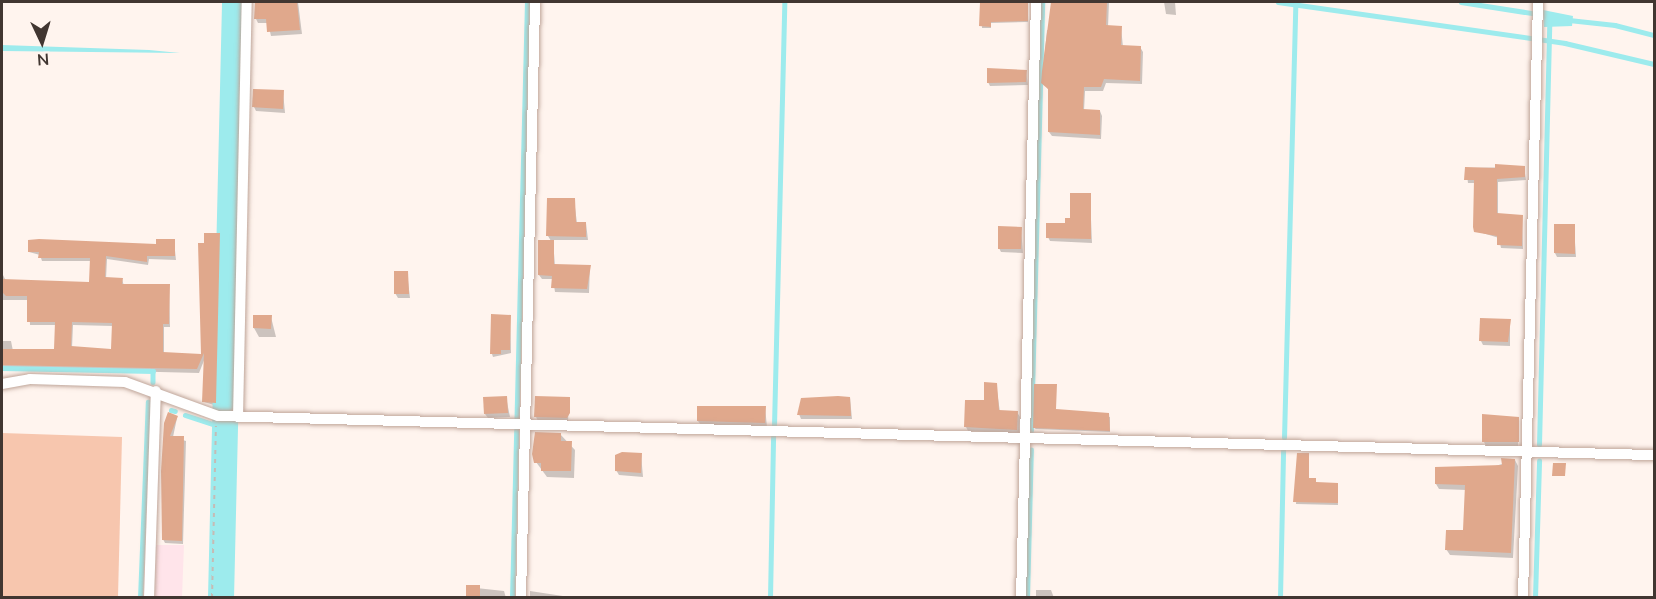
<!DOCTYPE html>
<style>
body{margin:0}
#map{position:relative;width:1656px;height:599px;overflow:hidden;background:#fff4ee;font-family:Mulish,sans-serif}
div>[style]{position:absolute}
.industrial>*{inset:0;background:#ffe4ea}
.green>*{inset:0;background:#f7c6ae}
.water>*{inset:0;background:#9debed}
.shadow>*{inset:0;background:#0003}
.stream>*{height:4.5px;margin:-2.25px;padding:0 2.25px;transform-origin:2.25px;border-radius:2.25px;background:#9debed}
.river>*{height:26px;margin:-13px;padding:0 13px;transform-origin:13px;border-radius:13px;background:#9debed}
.building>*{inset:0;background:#e0a88c}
.path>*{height:2px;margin-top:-1px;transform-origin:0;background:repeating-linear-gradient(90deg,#c6bbb5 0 4.5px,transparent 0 9px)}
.roads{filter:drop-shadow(0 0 2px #bfa599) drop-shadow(0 0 2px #bfa599)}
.street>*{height:10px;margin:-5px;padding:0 5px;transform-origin:5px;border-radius:5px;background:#fff}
span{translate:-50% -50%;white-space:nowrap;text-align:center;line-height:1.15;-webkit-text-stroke:4.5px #fff4ee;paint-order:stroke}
.frame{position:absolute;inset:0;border:3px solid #413631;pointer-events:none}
.north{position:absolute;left:12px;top:12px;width:60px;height:60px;-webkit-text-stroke:4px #fff4ee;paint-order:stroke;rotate:176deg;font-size:16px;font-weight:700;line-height:24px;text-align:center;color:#413631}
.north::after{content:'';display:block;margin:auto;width:21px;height:27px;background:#413631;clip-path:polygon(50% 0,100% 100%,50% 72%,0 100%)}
</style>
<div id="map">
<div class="industrial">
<div style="clip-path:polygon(156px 545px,184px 545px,182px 597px,155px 597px)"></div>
</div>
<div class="green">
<div style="clip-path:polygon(2px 433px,122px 437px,118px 597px,2px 597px)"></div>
</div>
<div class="water">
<div style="clip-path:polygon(1543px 10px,1573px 16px,1572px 26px,1544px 27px)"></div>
<div style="clip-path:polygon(2px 45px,149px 50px,180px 53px,2px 51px)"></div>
</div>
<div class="shadow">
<div style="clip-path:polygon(255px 2px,298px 2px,302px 34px,271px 36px,268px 23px,258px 23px,256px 19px)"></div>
<div style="clip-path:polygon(981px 2px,1028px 4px,1028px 22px,991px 23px,991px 28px,982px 28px)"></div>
<div style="clip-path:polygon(1053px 2px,1109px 2px,1108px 27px,1121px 27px,1123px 47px,1140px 47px,1143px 52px,1142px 84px,1106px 83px,1103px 91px,1085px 91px,1084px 111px,1100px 111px,1102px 116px,1101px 139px,1052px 136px,1049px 132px,1049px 93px,1043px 71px,1047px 30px,1052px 30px)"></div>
<div style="clip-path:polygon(1164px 2px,1175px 2px,1176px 15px,1166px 14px)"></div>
<div style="clip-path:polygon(1026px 72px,1028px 85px,990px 86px,988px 82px)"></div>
<div style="clip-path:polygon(283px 91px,285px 113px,256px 111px,254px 107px)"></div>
<div style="clip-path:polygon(1524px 167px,1526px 180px,1498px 182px,1498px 214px,1522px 216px,1523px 249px,1501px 248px,1499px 238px,1476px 231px,1475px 183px,1468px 183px,1466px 168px)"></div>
<div style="clip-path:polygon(1090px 195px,1092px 243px,1050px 241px,1048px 237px,1071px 220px)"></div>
<div style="clip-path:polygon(574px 200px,577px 223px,586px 223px,588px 240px,553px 240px,555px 266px,590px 266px,589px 293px,555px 292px,553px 279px,542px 279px,539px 275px,551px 241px,548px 236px)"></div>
<div style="clip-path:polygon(1574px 226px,1576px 257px,1557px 257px,1555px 253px)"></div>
<div style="clip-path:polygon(1021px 229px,1023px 253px,1001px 252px,999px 248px)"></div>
<div style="clip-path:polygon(evenodd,219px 235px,217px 406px,204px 402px,205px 358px,199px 373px,2px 368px,2px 341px,11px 341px,13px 351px,56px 350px,56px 325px,30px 325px,29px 300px,2px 300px,2px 273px,6px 281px,91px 283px,92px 261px,42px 261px,40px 255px,29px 252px,158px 246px,174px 241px,176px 260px,149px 259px,148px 265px,107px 259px,106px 279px,122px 279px,124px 286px,169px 286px,170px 327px,164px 327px,164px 354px,202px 355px,205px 244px,219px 235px,73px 325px,113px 326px,113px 350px,72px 348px,73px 325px)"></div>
<div style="clip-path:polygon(407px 272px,410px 298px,398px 298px,395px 293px)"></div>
<div style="clip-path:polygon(510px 316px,511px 353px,493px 357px,492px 354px)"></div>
<div style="clip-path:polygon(271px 317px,276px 337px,259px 337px,254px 328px)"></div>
<div style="clip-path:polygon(1510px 320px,1510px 346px,1483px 345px,1481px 341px)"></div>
<div style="clip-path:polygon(996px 384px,1000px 412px,1017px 412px,1020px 417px,1019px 434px,968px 431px,966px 427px)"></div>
<div style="clip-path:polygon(1056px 386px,1056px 411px,1110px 417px,1110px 432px,1035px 429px)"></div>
<div style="clip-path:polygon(506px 397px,510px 417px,488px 418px,485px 414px)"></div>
<div style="clip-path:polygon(569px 398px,568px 422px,538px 421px,536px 417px)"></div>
<div style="clip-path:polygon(850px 398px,852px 419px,801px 419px,799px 414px)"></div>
<div style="clip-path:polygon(765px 407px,767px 427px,701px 425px,698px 421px)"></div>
<div style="clip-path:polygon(177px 418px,173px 437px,186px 441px,183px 544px,165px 543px,163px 539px,165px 424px)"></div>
<div style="clip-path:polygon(1518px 419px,1518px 446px,1486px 446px,1484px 442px)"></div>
<div style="clip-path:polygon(560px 434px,575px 450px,574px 478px,547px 477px,536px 462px)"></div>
<div style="clip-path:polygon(641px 454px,643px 477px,619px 475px,616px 470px)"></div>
<div style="clip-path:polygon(1298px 454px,1309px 456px,1309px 479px,1315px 479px,1316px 484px,1337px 484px,1338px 505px,1296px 504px)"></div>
<div style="clip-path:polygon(1515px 460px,1518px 466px,1513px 558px,1450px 555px,1446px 549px,1464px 532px,1466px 490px,1439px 489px,1436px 484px)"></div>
<div style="clip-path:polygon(467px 587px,504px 591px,506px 598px,467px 598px)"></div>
<div style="clip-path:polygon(1036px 590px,1051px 590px,1054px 598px,1036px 598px)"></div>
<div style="clip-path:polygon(530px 591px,576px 598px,530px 598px)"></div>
</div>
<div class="stream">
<div style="left:1278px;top:2px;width:290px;rotate:8.1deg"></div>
<div style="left:1565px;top:43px;width:91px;rotate:13.3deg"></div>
<div style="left:1461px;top:2px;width:78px;rotate:8.9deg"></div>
<div style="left:1569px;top:20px;width:46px;rotate:6.2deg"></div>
<div style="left:1615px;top:25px;width:40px;rotate:14.4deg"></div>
<div style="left:2px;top:368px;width:151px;rotate:1.1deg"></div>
<div style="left:153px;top:371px;width:11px;rotate:90deg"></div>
<div style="left:171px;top:410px;width:4px;rotate:14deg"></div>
<div style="left:185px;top:415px;width:42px;rotate:18deg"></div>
<div style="left:774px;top:426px;width:424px;rotate:-88.6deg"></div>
<div style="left:1031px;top:431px;width:429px;rotate:-88.5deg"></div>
<div style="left:1284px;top:438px;width:434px;rotate:-88.5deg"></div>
<div style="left:1539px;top:445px;width:422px;rotate:-88.6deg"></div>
<div style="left:140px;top:598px;width:196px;rotate:-87.7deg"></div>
<div style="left:512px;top:598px;width:596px;rotate:-88.56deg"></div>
<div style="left:770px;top:598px;width:161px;rotate:-88.9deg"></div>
<div style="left:1027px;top:598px;width:148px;rotate:-88.5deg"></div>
<div style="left:1280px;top:598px;width:147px;rotate:-88.8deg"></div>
<div style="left:1535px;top:598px;width:137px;rotate:-88.3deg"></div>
</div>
<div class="river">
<div style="left:221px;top:598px;width:596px;rotate:-88.65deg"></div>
</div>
<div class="building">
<div style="clip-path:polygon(255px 2px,297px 2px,300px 30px,267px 32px,266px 19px,254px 19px)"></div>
<div style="clip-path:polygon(980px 2px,1028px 2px,1028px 21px,991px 22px,991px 27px,979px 26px)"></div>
<div style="clip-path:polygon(1051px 2px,1107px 2px,1106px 25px,1122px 26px,1121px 45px,1141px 46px,1140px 81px,1104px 79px,1101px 87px,1084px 87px,1083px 109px,1100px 110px,1100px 135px,1048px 132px,1048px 89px,1041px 83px,1042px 71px)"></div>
<div style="clip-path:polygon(987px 68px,1027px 70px,1026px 82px,987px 83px)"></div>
<div style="clip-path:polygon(253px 89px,284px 90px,283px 109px,252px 107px)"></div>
<div style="clip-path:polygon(1495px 164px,1525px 166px,1525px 177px,1497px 179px,1497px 213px,1523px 215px,1522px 246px,1497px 245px,1497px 236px,1474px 232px,1473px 227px,1474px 180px,1464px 180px,1465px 167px,1495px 168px)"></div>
<div style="clip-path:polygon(1070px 193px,1091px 193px,1091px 239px,1046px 238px,1046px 223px,1065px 223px,1065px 218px,1070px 218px)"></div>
<div style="clip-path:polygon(547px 198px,575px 198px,576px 222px,586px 222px,586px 237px,546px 236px)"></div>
<div style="clip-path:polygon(1554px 224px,1575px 224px,1575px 254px,1554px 253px)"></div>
<div style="clip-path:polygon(998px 226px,1022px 227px,1021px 249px,998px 249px)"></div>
<div style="clip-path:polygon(evenodd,204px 233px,220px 233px,216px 403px,202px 402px,204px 353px,197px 369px,2px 365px,2px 349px,54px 349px,55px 322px,27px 322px,27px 296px,6px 296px,2px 292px,2px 279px,89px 282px,90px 258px,38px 258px,39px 252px,28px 252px,28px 240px,39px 239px,156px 244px,156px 239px,175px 239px,175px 256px,147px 256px,147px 262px,106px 256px,105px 277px,123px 278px,122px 284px,170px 284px,169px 324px,163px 324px,163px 352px,201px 354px,198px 243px,204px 243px,204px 233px,72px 322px,112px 323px,111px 349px,71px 346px,72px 322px)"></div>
<div style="clip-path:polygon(538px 240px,554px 240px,554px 264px,591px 265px,587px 289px,551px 288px,552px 276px,538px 275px)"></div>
<div style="clip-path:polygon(394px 271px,408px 271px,409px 294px,394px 294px)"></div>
<div style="clip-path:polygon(491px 314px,511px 315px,510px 350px,501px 350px,501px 354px,490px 354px)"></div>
<div style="clip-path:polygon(253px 315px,272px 315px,271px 329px,253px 328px)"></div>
<div style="clip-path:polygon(1480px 318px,1511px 319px,1508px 342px,1479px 341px)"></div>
<div style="clip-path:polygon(984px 382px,997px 383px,999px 410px,1018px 411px,1017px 430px,964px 427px,965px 400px,984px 400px)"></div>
<div style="clip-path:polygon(1034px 384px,1057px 384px,1056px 409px,1109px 413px,1110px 431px,1033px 428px)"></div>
<div style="clip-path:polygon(507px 396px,508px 413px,484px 414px,483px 397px)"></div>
<div style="clip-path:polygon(535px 396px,570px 397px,570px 413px,567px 418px,534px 417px)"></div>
<div style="clip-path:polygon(838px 396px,850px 397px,851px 416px,797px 415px,801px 398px)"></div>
<div style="clip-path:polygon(697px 406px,766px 406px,765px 423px,697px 421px)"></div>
<div style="clip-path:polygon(168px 412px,178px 416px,170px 436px,184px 436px,182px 541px,162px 540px,161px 471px,164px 423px)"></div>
<div style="clip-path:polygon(1482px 414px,1519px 417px,1519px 442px,1482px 442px)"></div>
<div style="clip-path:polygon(535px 432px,561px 433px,561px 441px,572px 441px,571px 471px,541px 471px,541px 463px,534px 463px,532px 454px)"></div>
<div style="clip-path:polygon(622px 452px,642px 453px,641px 473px,615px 471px,615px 455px)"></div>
<div style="clip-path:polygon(1297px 453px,1309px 453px,1309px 478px,1316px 478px,1316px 482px,1338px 483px,1338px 503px,1293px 502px)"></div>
<div style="clip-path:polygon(1501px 458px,1515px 459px,1511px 553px,1445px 550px,1446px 530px,1463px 530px,1465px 485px,1435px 484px,1435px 467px,1502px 465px)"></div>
<div style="clip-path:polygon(1553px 463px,1566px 463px,1565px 476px,1552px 476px)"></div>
<div style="clip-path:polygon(466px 585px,480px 585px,480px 597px,466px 597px)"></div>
</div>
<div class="path">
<div style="left:212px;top:598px;width:172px;rotate:-88.7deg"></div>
</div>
<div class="roads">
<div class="street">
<div style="left:2px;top:384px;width:28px;rotate:-10deg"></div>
<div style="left:30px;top:379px;width:95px;rotate:1.8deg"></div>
<div style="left:125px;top:382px;width:99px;rotate:20.1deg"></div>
<div style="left:218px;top:416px;width:1437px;rotate:1.56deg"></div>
<div style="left:238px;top:417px;width:415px;rotate:-88.8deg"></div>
<div style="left:149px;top:598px;width:207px;rotate:-88.1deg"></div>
<div style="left:521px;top:598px;width:596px;rotate:-88.65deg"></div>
<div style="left:1021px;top:598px;width:596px;rotate:-88.56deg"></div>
<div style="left:1523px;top:598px;width:596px;rotate:-88.56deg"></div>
</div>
</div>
<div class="frame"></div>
<div class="north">N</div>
</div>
